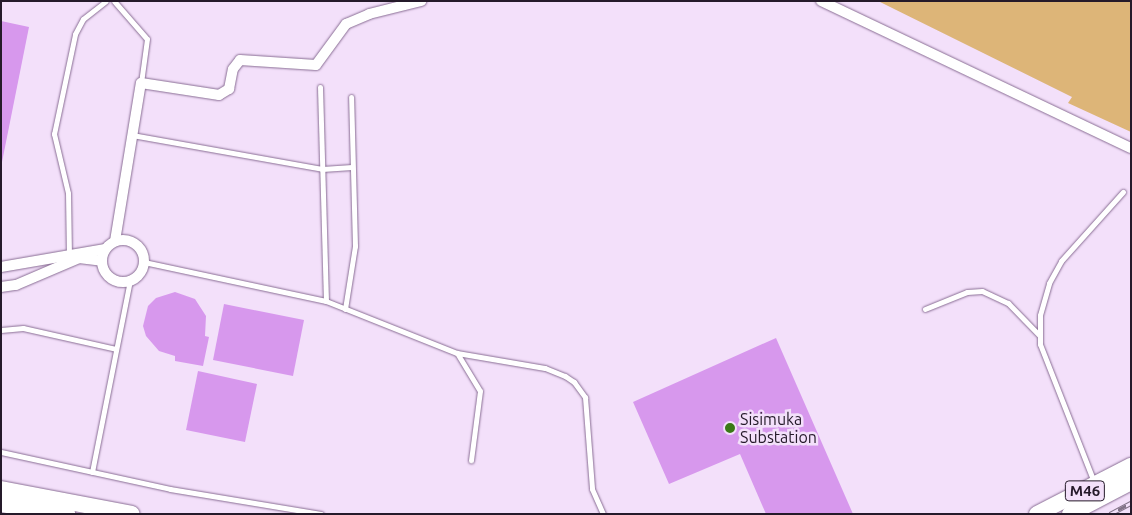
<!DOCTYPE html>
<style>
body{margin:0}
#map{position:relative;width:1132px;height:515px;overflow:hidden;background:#f3e0fa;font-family:Ubuntu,sans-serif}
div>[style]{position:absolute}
.green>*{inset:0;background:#ddb578}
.building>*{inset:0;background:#d798ed}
.roads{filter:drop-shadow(0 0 1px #896d94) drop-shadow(0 0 1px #896d94)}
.service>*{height:5px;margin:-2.5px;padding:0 2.5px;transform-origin:2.5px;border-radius:2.5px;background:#fff}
.minor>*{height:10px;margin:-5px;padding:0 5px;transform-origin:5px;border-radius:5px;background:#fff}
.minor>.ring{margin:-5px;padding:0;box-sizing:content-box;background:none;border:10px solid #fff;border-radius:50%}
.primary>*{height:16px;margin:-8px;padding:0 8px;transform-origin:8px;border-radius:8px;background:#fff}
.rail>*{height:5px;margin-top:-2.5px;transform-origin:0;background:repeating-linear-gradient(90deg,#f3e0fa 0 9px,#827388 0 18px);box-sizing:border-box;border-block:1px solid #827388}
.dots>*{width:14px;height:14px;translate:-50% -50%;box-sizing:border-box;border:2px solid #f3e0fa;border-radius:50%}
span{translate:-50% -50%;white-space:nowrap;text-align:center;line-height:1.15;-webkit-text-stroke:5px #f3e0fa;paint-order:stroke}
.shield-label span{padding:1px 4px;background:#f3e0fa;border:1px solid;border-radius:4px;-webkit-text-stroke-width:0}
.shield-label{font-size:15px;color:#251a2a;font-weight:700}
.poi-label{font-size:16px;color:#251a2a}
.left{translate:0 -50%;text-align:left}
.frame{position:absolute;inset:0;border:2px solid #251a2a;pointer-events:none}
</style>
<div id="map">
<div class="green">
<div style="clip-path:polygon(878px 1px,1131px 1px,1131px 132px,1068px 103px,1072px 97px)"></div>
</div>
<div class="building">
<div style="clip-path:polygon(1px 21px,29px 27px,2px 162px,1px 162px)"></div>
<div style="clip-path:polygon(175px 292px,195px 299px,206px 316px,205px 336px,209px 337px,203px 366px,175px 361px,175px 356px,159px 351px,146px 336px,143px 326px,148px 306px,156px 298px)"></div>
<div style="clip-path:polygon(224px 304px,304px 320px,293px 376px,213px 360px)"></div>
<div style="clip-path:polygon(776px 338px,853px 514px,766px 514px,740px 454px,669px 484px,633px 402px)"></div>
<div style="clip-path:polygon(198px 371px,257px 384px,245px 442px,186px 430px)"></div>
</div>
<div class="roads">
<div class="service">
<div style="left:114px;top:1px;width:50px;rotate:49deg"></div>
<div style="left:147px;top:39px;width:44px;rotate:97.8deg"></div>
<div style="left:320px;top:87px;width:214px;rotate:88.4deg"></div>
<div style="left:132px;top:135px;width:193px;rotate:10.1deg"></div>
<div style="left:322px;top:169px;width:30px;rotate:-4deg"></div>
<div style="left:69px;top:256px;width:63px;rotate:-90.9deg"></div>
<div style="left:68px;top:193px;width:61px;rotate:-103.3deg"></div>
<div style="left:54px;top:134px;width:102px;rotate:-78.1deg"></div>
<div style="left:75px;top:34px;width:17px;rotate:-62deg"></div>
<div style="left:83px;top:19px;width:29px;rotate:-38deg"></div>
<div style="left:144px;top:262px;width:186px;rotate:12.1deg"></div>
<div style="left:326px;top:301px;width:141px;rotate:21.7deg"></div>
<div style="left:457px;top:353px;width:89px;rotate:9.7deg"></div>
<div style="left:545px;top:368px;width:22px;rotate:22deg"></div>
<div style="left:565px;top:376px;width:11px;rotate:34deg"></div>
<div style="left:574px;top:382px;width:19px;rotate:54deg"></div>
<div style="left:585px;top:397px;width:92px;rotate:85.6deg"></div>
<div style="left:592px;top:489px;width:27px;rotate:66deg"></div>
<div style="left:345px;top:309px;width:64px;rotate:-81deg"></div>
<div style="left:355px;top:246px;width:149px;rotate:-91.5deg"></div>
<div style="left:925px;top:309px;width:45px;rotate:-22deg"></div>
<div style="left:967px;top:292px;width:15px;rotate:-4deg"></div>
<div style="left:982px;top:291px;width:29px;rotate:25deg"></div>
<div style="left:1008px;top:303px;width:45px;rotate:45.9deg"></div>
<div style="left:1px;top:330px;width:22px;rotate:-5deg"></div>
<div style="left:23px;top:328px;width:95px;rotate:12.7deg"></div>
<div style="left:457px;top:353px;width:44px;rotate:58.8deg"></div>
<div style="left:480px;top:391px;width:70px;rotate:97.4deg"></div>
<div style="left:1px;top:452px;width:173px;rotate:12.3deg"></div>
<div style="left:170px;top:489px;width:153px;rotate:9.4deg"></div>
<div style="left:92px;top:472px;width:196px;rotate:-78.8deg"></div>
<div style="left:1094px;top:482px;width:148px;rotate:-111.4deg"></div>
<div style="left:1040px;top:344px;width:29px;rotate:-90deg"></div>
<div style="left:1040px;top:315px;width:33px;rotate:-74deg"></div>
<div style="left:1049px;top:283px;width:25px;rotate:-61deg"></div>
<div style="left:1061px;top:261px;width:93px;rotate:-48.1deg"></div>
</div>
<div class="minor">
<div style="left:821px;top:1px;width:343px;rotate:25.4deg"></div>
<div class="ring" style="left:102px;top:240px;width:32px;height:32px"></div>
<div style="left:115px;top:241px;width:160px;rotate:-80.7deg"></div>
<div style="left:141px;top:83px;width:79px;rotate:8.7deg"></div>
<div style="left:219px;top:95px;width:12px;rotate:-31deg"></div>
<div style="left:229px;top:89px;width:20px;rotate:-79deg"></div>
<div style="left:233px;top:69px;width:11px;rotate:-52deg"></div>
<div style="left:240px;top:60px;width:76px;rotate:3.8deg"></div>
<div style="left:316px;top:65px;width:51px;rotate:-53.8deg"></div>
<div style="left:346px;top:24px;width:25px;rotate:-23deg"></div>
<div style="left:369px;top:14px;width:54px;rotate:-14deg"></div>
<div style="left:1px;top:267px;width:106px;rotate:-9.8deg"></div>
<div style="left:1px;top:287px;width:15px;rotate:-8deg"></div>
<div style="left:16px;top:285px;width:69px;rotate:-23.2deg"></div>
<div style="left:79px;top:258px;width:23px;rotate:7deg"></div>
</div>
<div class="primary">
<div style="left:1px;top:489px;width:133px;rotate:10.8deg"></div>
<div style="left:1px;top:504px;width:67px;rotate:8.6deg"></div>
<div style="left:1037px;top:514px;width:106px;rotate:-27.1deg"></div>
<div style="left:1070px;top:514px;width:69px;rotate:-27.7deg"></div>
</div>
</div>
<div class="rail">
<div style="left:1110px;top:514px;width:24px;rotate:-28deg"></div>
</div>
<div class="dots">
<div style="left:730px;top:428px;background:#3a7916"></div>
</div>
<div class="shield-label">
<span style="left:1085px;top:491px">M46</span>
</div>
<div class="poi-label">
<span class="left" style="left:740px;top:428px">Sisimuka<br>Substation</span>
</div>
<div class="frame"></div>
</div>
